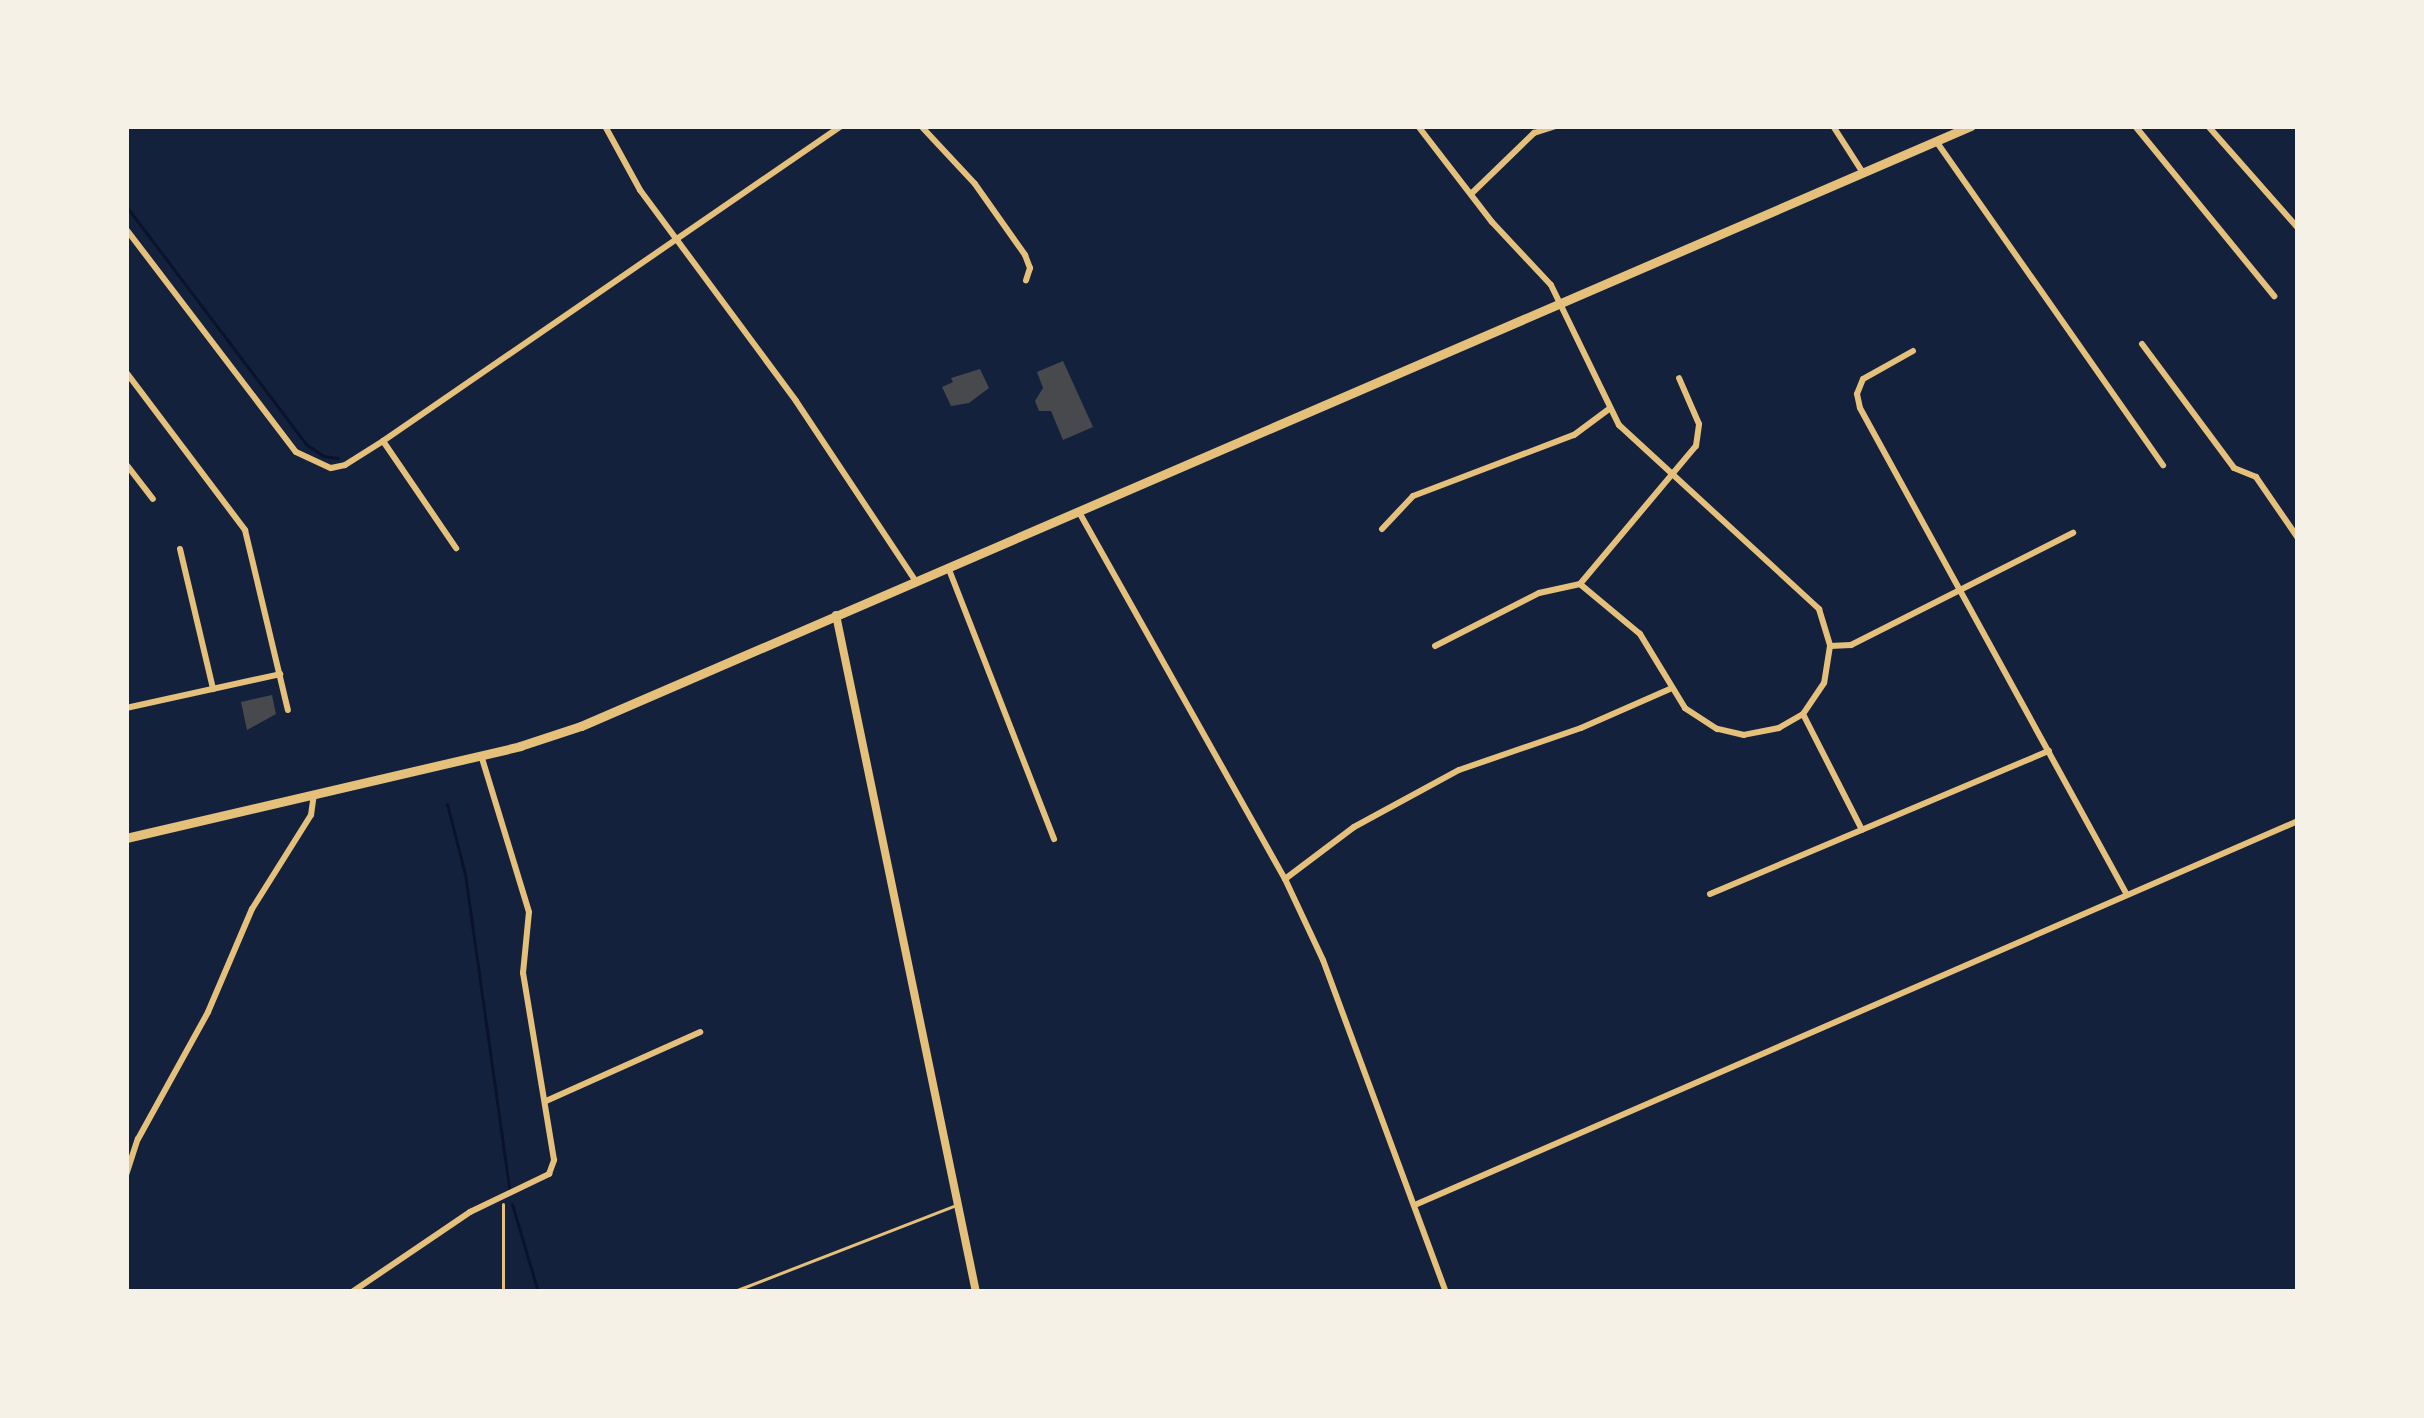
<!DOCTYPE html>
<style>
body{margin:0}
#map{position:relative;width:2424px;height:1418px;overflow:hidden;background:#14213d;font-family:"Varela Round",sans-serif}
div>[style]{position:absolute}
.stream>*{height:3px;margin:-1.5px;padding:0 1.5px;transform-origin:1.5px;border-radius:1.5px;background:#0b132b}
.building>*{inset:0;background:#48494c}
.path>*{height:3px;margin:-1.5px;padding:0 1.5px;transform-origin:1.5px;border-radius:1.5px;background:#e5c07b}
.service>*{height:3px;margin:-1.5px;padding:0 1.5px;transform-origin:1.5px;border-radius:1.5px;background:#e5c07b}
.minor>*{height:6px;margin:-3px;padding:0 3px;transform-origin:3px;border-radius:3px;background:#e5c07b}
.tertiary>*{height:8px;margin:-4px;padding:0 4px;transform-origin:4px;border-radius:4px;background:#e5c07b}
.secondary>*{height:9px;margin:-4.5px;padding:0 4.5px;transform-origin:4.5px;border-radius:4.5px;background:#e5c07b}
span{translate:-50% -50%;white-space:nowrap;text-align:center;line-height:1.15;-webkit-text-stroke:10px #f6f1e7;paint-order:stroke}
.frame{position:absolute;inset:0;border:129px solid #f6f1e7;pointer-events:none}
</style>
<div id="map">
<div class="stream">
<div style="left:126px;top:206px;width:298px;rotate:52.9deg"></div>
<div style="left:306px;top:444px;width:21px;rotate:35deg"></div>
<div style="left:323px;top:456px;width:15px;rotate:8deg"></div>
<div style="left:447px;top:804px;width:72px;rotate:75.6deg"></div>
<div style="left:465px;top:874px;width:317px;rotate:82deg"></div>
<div style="left:512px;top:1204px;width:92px;rotate:73.5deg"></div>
</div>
<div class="building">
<div style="clip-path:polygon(1063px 361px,1093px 427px,1063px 440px,1051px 411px,1039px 411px,1035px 401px,1043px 388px,1037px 372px)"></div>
<div style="clip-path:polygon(980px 369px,989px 388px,969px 403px,951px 406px,942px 387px,953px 382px,951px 378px)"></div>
<div style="clip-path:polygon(272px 695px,276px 714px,247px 730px,241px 702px)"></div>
</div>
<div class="path">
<div style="left:503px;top:1292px;width:88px;rotate:-90deg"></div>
</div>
<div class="service">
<div style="left:732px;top:1292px;width:238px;rotate:-21.2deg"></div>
</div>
<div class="minor">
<div style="left:605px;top:126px;width:73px;rotate:61.3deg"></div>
<div style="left:640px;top:190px;width:262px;rotate:53.5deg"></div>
<div style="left:796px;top:401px;width:215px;rotate:56.4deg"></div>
<div style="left:921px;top:126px;width:79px;rotate:47deg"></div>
<div style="left:975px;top:184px;width:87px;rotate:54.8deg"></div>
<div style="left:1025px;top:255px;width:14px;rotate:69deg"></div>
<div style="left:1030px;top:268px;width:13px;rotate:108deg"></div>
<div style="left:1418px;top:126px;width:121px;rotate:52.4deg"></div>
<div style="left:1492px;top:222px;width:86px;rotate:46.9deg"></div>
<div style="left:1551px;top:285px;width:156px;rotate:64.1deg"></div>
<div style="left:1619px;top:425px;width:272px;rotate:42.6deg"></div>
<div style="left:1819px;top:609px;width:39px;rotate:73deg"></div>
<div style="left:1830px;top:646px;width:37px;rotate:99deg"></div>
<div style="left:1824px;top:683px;width:37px;rotate:124deg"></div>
<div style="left:1803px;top:714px;width:28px;rotate:150deg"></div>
<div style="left:1779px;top:728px;width:36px;rotate:169deg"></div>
<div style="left:1744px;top:735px;width:28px;rotate:-167deg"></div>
<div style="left:1717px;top:729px;width:38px;rotate:-147deg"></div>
<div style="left:1685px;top:708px;width:87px;rotate:-121.3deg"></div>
<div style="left:1640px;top:634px;width:78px;rotate:-140.2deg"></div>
<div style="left:1833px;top:126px;width:56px;rotate:57.4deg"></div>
<div style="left:2135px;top:126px;width:220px;rotate:50.7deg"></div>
<div style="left:2208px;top:126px;width:136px;rotate:48.6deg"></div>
<div style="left:1936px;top:141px;width:396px;rotate:55deg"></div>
<div style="left:1471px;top:194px;width:88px;rotate:-44.1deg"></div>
<div style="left:1534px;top:133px;width:23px;rotate:-18deg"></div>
<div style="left:126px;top:229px;width:280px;rotate:52.7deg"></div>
<div style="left:296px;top:452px;width:38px;rotate:25deg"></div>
<div style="left:331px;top:468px;width:14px;rotate:-12deg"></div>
<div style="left:345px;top:465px;width:45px;rotate:-32.3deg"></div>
<div style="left:383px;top:441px;width:556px;rotate:-34.52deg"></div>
<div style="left:2142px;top:344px;width:154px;rotate:53.4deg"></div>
<div style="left:2234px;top:468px;width:24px;rotate:22deg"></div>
<div style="left:2256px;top:477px;width:74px;rotate:55.5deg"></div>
<div style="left:1913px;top:351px;width:57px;rotate:150.8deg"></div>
<div style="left:1863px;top:379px;width:16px;rotate:112deg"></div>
<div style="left:1857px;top:394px;width:14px;rotate:78deg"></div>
<div style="left:1860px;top:408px;width:553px;rotate:61.26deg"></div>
<div style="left:126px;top:372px;width:198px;rotate:53deg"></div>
<div style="left:245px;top:530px;width:185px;rotate:76.6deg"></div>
<div style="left:383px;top:441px;width:130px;rotate:55.7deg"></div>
<div style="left:126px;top:464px;width:44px;rotate:52.4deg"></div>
<div style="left:1079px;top:512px;width:421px;rotate:60.7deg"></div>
<div style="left:1285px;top:879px;width:89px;rotate:64.9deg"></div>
<div style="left:1323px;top:960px;width:354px;rotate:69.7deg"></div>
<div style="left:1382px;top:529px;width:45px;rotate:-46.8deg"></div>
<div style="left:1413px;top:496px;width:172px;rotate:-20.8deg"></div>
<div style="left:1574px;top:435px;width:44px;rotate:-36.6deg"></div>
<div style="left:180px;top:549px;width:144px;rotate:76.7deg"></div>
<div style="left:948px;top:567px;width:292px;rotate:68.7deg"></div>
<div style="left:1435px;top:646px;width:117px;rotate:-27deg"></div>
<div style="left:1539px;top:593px;width:42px;rotate:-12.4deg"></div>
<div style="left:1580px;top:584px;width:180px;rotate:-50deg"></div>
<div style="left:1696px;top:446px;width:22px;rotate:-82deg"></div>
<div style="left:1699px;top:424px;width:50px;rotate:-113.5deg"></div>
<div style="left:1830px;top:646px;width:21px;rotate:-3deg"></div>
<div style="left:1851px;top:645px;width:249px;rotate:-26.8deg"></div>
<div style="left:126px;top:708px;width:158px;rotate:-12.4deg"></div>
<div style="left:1803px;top:714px;width:130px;rotate:63deg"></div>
<div style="left:1285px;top:879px;width:86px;rotate:-37deg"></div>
<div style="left:1354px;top:827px;width:119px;rotate:-28.5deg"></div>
<div style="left:1459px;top:770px;width:129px;rotate:-19deg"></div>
<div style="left:1581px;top:728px;width:97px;rotate:-23.7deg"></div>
<div style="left:1710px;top:894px;width:368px;rotate:-22.9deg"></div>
<div style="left:546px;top:1101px;width:169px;rotate:-24.1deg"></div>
<div style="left:126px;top:1175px;width:38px;rotate:-72deg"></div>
<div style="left:138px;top:1139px;width:145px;rotate:-61.1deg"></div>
<div style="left:208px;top:1012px;width:112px;rotate:-66.9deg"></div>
<div style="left:252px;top:909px;width:111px;rotate:-57.9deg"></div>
<div style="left:311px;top:815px;width:21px;rotate:-82deg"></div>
<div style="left:1417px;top:1204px;width:961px;rotate:-23.5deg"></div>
<div style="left:352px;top:1292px;width:143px;rotate:-34.1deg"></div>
<div style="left:470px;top:1212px;width:88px;rotate:-25.7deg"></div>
<div style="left:549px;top:1174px;width:15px;rotate:-70deg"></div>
<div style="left:554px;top:1160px;width:190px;rotate:-99.4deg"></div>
<div style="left:523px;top:973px;width:61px;rotate:-84.4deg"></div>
<div style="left:529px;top:912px;width:164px;rotate:-107deg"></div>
</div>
<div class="tertiary">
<div style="left:836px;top:615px;width:691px;rotate:78.32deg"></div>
</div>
<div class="secondary">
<div style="left:126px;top:838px;width:405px;rotate:-13.1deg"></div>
<div style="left:520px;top:746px;width:64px;rotate:-18.2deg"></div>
<div style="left:581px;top:726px;width:1514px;rotate:-23.35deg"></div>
</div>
<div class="frame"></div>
</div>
